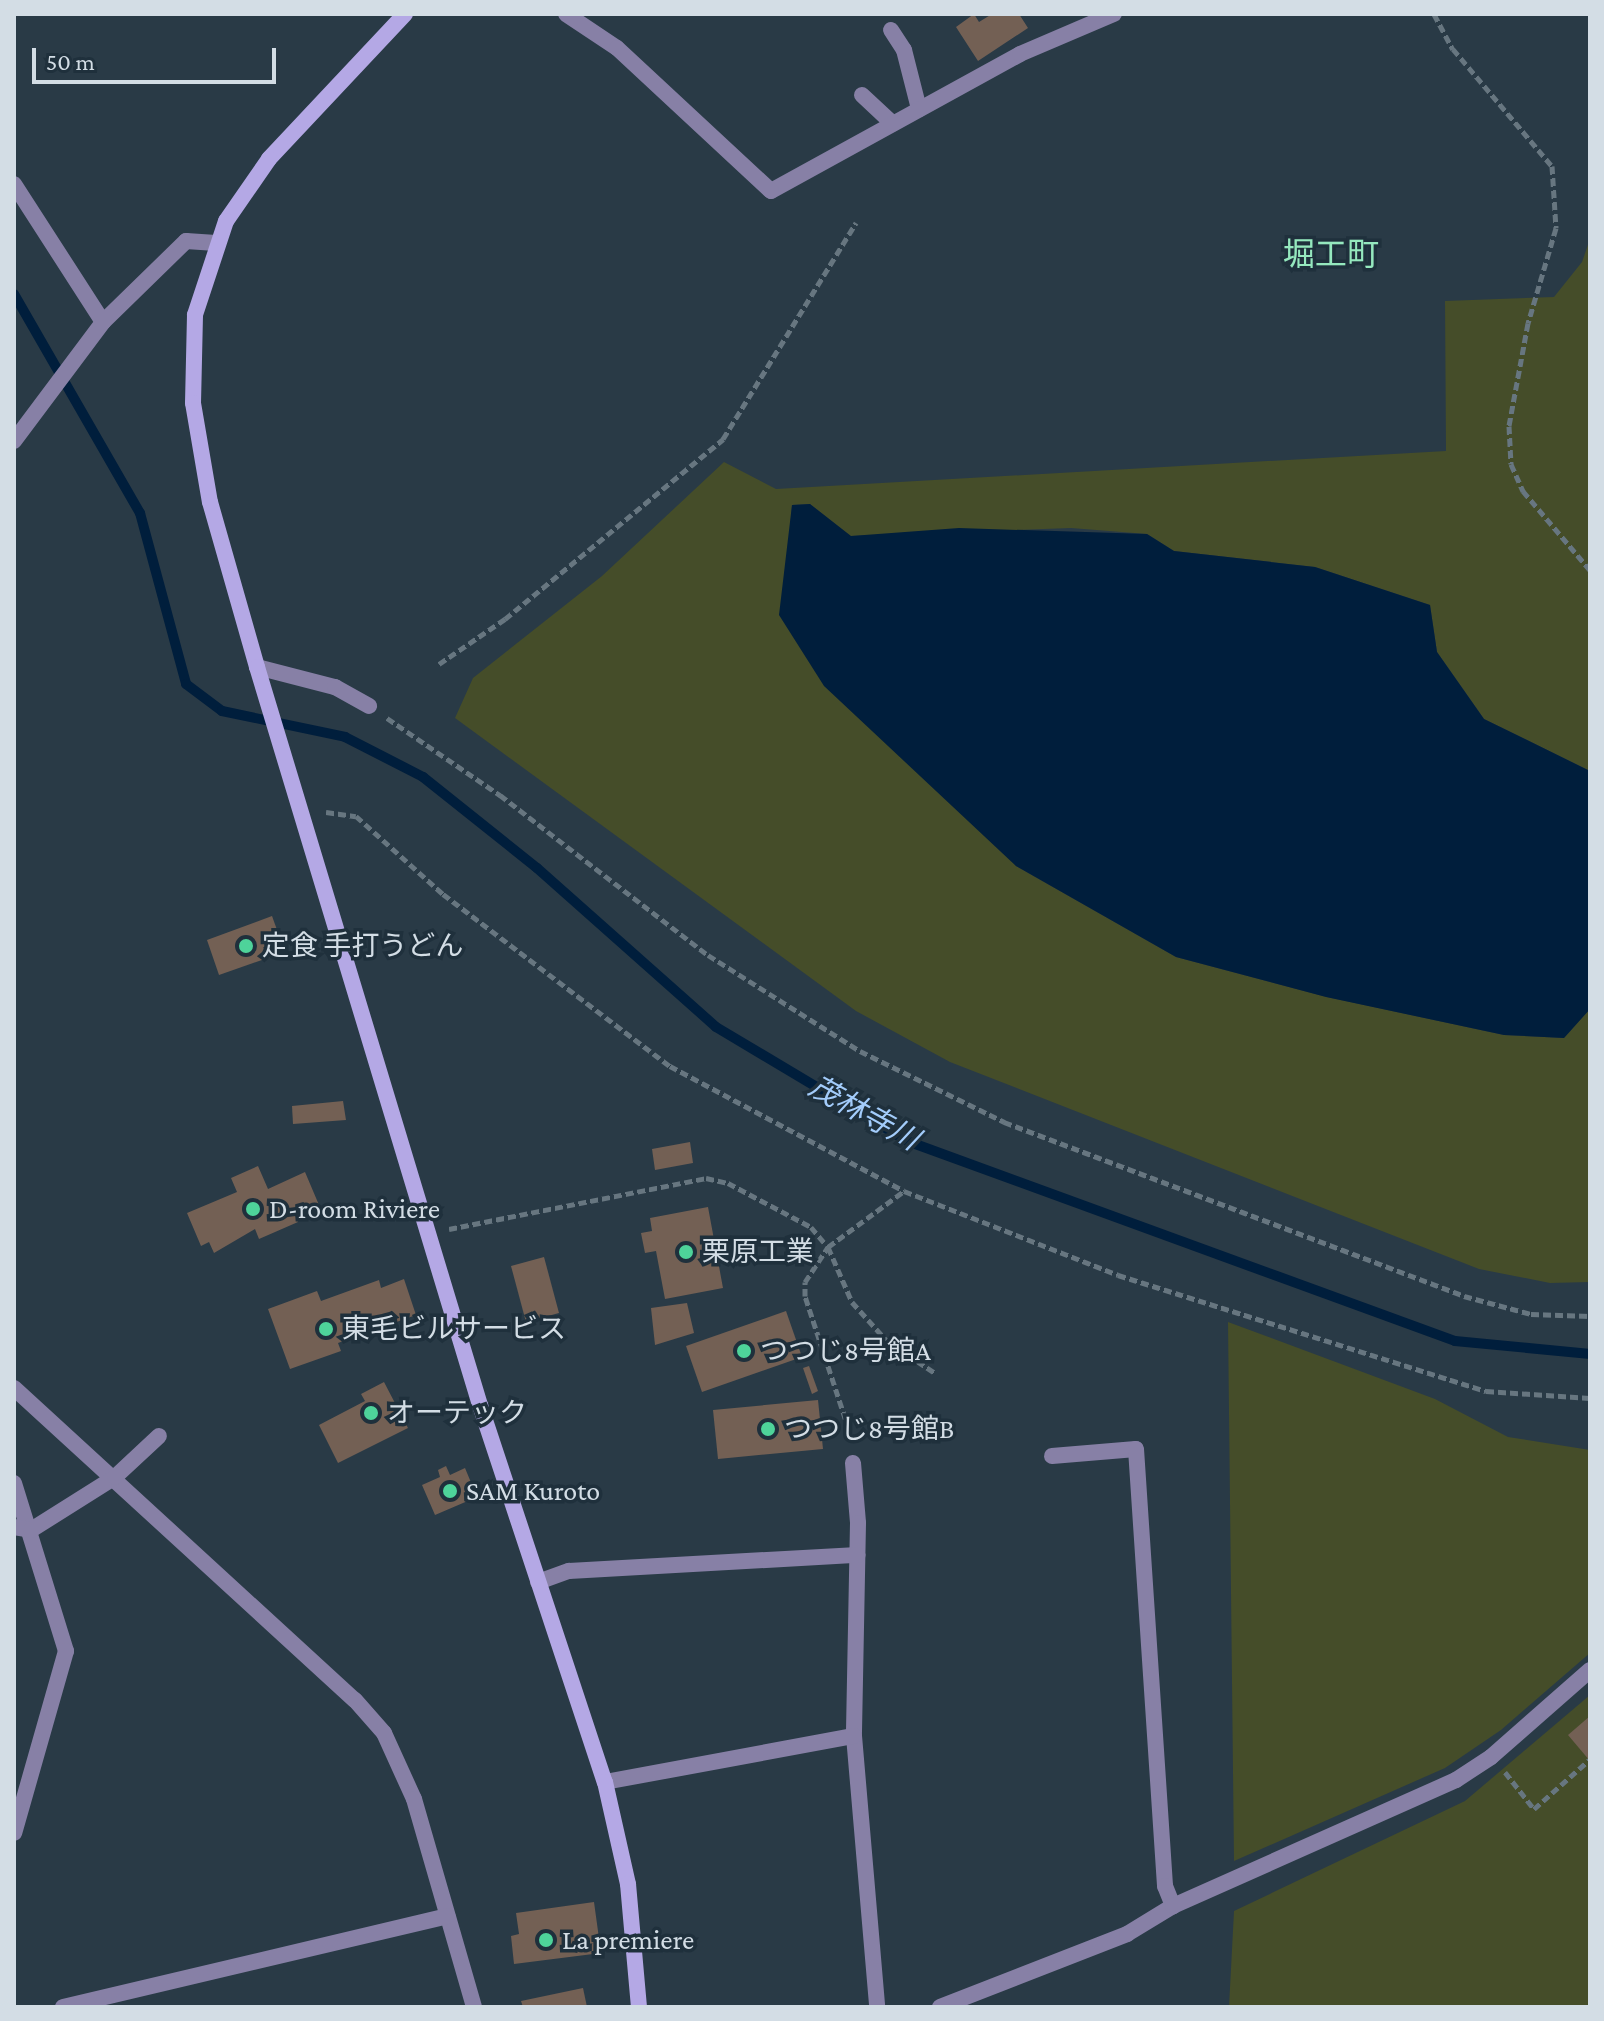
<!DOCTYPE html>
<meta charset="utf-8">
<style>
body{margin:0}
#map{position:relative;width:1604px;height:2021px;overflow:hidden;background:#293a46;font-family:"Crimson Pro","Noto Sans JP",serif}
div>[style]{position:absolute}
.green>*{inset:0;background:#454d29}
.water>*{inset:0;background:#001e3c}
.stream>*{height:10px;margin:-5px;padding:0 5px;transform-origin:5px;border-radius:5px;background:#001e3c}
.building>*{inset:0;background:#736054}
.path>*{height:5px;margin-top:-2.5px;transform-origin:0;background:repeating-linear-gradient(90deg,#677680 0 8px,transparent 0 12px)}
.lane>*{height:16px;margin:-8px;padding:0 8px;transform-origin:8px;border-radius:8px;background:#8780a6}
.street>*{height:16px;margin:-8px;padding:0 8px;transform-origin:8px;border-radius:8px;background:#8780a6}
.secondary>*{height:16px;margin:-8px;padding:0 8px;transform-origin:8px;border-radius:8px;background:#b4a8e5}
.dots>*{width:22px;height:22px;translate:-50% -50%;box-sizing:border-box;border:4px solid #1f303c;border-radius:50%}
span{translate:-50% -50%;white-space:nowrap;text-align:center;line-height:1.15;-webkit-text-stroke:7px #1f303c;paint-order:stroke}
.poi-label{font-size:28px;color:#d3dde5}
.left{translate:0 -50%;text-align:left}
.water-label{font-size:30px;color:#a3ccfb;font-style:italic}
.quarter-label{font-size:32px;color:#95e8be}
.frame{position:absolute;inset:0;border:16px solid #d3dde5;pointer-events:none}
.scale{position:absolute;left:32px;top:48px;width:244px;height:36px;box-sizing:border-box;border:4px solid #d3dde5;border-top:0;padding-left:10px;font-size:24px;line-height:28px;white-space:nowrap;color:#d3dde5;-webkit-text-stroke:6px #1f303c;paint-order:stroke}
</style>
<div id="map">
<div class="green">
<div style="clip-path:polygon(1590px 239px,1590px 771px,1484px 719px,1437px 652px,1430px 605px,1315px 567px,1174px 551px,1147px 534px,1071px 528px,850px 536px,810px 504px,792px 505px,788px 553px,1016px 866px,1176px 957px,1327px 997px,1504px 1035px,1564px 1038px,1590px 1009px,1590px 1282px,1550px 1283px,1479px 1269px,950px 1062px,856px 1011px,455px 718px,473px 678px,602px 576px,724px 462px,776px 489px,1446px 451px,1445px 301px,1554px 297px,1582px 262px)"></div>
<div style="clip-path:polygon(1228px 1322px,1435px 1399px,1508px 1437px,1590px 1450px,1590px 1653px,1501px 1730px,1445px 1768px,1234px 1861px)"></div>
<div style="clip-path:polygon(1590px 1695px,1590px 2007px,1229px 2007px,1234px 1911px,1465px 1801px)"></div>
</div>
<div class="water">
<div style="clip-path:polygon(810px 504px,851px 536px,959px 528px,1147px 534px,1174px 551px,1315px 567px,1430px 605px,1437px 652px,1484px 719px,1590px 771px,1590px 1009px,1564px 1038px,1504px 1035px,1326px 997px,1176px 957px,1016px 866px,824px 686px,779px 615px,792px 505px)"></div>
</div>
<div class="stream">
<div style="left:14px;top:294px;width:253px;rotate:60.1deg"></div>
<div style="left:140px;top:513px;width:177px;rotate:74.9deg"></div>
<div style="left:186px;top:684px;width:45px;rotate:36.9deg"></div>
<div style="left:222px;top:711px;width:126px;rotate:11.9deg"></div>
<div style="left:345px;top:737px;width:88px;rotate:27.1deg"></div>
<div style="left:423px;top:777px;width:146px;rotate:38.6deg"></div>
<div style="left:537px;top:868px;width:239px;rotate:41.6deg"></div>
<div style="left:716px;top:1027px;width:222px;rotate:30.8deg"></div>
<div style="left:907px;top:1141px;width:583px;rotate:20.05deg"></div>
<div style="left:1455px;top:1341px;width:136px;rotate:5.5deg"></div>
</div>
<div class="building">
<div style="clip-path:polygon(974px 14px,979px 22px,992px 14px,1019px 14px,1028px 28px,978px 61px,956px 27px)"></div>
<div style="clip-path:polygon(272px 916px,285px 952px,219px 975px,207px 940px)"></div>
<div style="clip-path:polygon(343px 1101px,346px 1120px,293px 1124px,292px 1106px)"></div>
<div style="clip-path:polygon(690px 1142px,693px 1163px,655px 1170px,652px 1149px)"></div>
<div style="clip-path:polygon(258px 1166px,268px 1189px,305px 1172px,319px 1205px,295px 1215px,298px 1222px,259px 1239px,255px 1229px,214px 1253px,209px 1242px,201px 1246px,187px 1213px,237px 1192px,231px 1178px)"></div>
<div style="clip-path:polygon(708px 1207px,723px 1288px,665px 1299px,656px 1251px,645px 1253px,641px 1233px,652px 1231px,650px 1218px)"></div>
<div style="clip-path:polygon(544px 1257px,559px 1313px,526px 1322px,511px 1266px)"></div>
<div style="clip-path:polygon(404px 1279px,416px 1315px,338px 1343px,341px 1351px,290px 1369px,268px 1309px,317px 1291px,321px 1301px,379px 1280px,381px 1288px)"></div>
<div style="clip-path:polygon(687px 1303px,694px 1333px,655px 1345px,651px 1308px)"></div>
<div style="clip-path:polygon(786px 1311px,802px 1357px,702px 1392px,686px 1346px)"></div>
<div style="clip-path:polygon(809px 1366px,818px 1391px,812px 1394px,803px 1368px)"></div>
<div style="clip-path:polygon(384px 1382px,408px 1428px,338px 1463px,319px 1425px,365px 1401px,361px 1394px)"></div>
<div style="clip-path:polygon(818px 1400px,823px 1449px,718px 1459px,713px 1410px)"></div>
<div style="clip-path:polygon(446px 1466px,450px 1475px,465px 1468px,477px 1497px,435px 1515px,422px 1485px,440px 1477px,438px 1470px)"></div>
<div style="clip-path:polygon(1590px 1716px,1590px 1761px,1568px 1735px)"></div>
<div style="clip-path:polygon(594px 1902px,601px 1953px,514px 1964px,511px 1936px,519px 1934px,516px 1913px)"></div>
<div style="clip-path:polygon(583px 1988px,587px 2007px,523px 2007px,521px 2001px)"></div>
</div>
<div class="path">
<div style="left:1434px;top:14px;width:40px;rotate:62deg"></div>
<div style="left:1453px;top:49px;width:153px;rotate:49.8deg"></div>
<div style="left:1552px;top:166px;width:62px;rotate:86.3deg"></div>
<div style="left:1556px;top:228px;width:99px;rotate:106.4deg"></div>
<div style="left:1528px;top:323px;width:105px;rotate:100.5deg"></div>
<div style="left:1509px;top:426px;width:38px;rotate:87deg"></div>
<div style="left:1511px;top:464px;width:30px;rotate:66deg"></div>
<div style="left:1523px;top:491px;width:104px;rotate:49.7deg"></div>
<div style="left:439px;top:664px;width:80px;rotate:-34.3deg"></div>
<div style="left:505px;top:619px;width:283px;rotate:-39.5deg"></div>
<div style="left:723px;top:439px;width:254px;rotate:-58.4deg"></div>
<div style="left:387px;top:718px;width:137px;rotate:34.3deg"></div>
<div style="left:500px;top:795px;width:262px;rotate:37.6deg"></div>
<div style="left:708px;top:955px;width:180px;rotate:32.3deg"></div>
<div style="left:860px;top:1051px;width:161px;rotate:26.2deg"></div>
<div style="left:1004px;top:1122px;width:492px;rotate:20.7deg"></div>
<div style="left:1464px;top:1296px;width:69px;rotate:15deg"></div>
<div style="left:1531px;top:1314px;width:59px;rotate:1.9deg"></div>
<div style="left:326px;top:812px;width:30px;rotate:8deg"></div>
<div style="left:356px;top:816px;width:117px;rotate:41.9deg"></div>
<div style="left:443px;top:894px;width:285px;rotate:37.2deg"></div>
<div style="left:670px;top:1066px;width:265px;rotate:28.1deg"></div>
<div style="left:904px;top:1191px;width:230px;rotate:21.4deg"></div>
<div style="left:1118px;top:1275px;width:386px;rotate:17.5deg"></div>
<div style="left:1486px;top:1391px;width:104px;rotate:3.9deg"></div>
<div style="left:449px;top:1229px;width:262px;rotate:-11.2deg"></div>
<div style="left:706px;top:1178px;width:23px;rotate:13deg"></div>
<div style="left:728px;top:1183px;width:94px;rotate:27.9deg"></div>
<div style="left:811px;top:1227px;width:26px;rotate:50deg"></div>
<div style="left:828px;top:1247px;width:60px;rotate:66.4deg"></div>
<div style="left:852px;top:1302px;width:52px;rotate:48.1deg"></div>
<div style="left:887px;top:1341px;width:58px;rotate:33.7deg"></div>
<div style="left:853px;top:1442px;width:154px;rotate:-108.2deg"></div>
<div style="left:805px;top:1296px;width:14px;rotate:-90deg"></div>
<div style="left:805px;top:1282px;width:42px;rotate:-56.7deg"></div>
<div style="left:828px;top:1247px;width:94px;rotate:-36.4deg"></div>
<div style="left:1505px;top:1772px;width:47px;rotate:51.9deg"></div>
<div style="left:1534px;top:1809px;width:74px;rotate:-41.7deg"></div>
</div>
<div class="lane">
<div style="left:891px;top:30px;width:24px;rotate:57deg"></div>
<div style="left:904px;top:50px;width:61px;rotate:75.7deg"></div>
<div style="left:862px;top:95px;width:42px;rotate:43.1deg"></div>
<div style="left:14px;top:184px;width:164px;rotate:57.2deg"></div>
<div style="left:771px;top:191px;width:284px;rotate:-28.8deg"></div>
<div style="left:1020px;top:54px;width:102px;rotate:-23.1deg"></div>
<div style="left:257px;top:667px;width:81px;rotate:14.4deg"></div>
<div style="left:335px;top:687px;width:39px;rotate:29deg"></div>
</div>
<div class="street">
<div style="left:566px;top:14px;width:61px;rotate:33.7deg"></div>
<div style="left:617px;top:48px;width:210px;rotate:42.9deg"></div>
<div style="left:14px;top:441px;width:149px;rotate:-53.2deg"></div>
<div style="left:103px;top:322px;width:116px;rotate:-44.3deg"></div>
<div style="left:186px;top:241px;width:30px;rotate:4deg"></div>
<div style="left:14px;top:1388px;width:462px;rotate:42.5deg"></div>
<div style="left:355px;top:1700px;width:44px;rotate:48.7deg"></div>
<div style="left:384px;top:1733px;width:72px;rotate:65.6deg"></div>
<div style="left:414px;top:1799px;width:216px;rotate:73.9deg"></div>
<div style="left:1052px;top:1456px;width:84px;rotate:-4.8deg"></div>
<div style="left:1136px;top:1449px;width:438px;rotate:86.2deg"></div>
<div style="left:1165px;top:1886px;width:22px;rotate:68deg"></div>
<div style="left:853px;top:1463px;width:60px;rotate:85.2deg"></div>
<div style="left:858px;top:1523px;width:213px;rotate:91.1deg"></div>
<div style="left:854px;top:1736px;width:272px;rotate:85.1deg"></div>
<div style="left:14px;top:1483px;width:176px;rotate:72.8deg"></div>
<div style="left:66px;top:1651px;width:189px;rotate:105.9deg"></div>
<div style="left:14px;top:1527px;width:17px;rotate:10deg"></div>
<div style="left:31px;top:1530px;width:99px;rotate:-32.2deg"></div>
<div style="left:115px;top:1477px;width:60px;rotate:-43deg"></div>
<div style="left:538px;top:1582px;width:33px;rotate:-20deg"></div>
<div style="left:569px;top:1571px;width:289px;rotate:-3.2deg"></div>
<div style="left:605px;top:1782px;width:253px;rotate:-10.5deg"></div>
<div style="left:63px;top:2007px;width:395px;rotate:-13.3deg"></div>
<div style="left:940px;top:2007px;width:201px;rotate:-21.3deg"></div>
<div style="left:1127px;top:1934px;width:54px;rotate:-31.3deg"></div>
<div style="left:1173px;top:1906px;width:310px;rotate:-24deg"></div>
<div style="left:1456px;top:1780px;width:42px;rotate:-33.3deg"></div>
<div style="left:1491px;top:1757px;width:132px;rotate:-41.3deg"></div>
</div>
<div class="secondary">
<div style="left:405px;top:14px;width:199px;rotate:133.2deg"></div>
<div style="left:269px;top:159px;width:75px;rotate:124.7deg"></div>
<div style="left:226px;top:221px;width:99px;rotate:108.3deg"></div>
<div style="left:195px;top:315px;width:88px;rotate:91.3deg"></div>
<div style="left:193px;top:403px;width:100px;rotate:80.3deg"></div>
<div style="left:210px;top:502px;width:172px;rotate:74.1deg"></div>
<div style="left:257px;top:667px;width:771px;rotate:73.19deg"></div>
<div style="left:480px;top:1405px;width:397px;rotate:71.7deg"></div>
<div style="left:605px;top:1782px;width:105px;rotate:77.3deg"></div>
<div style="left:628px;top:1884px;width:123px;rotate:84.9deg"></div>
</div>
<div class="dots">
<div style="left:246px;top:946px;background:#4ed39a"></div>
<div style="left:253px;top:1209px;background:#4ed39a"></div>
<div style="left:686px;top:1252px;background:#4ed39a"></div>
<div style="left:326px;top:1329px;background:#4ed39a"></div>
<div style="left:744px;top:1351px;background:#4ed39a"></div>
<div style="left:371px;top:1413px;background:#4ed39a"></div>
<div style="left:768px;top:1429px;background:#4ed39a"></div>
<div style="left:450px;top:1491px;background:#4ed39a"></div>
<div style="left:546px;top:1940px;background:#4ed39a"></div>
</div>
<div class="poi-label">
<span class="left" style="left:262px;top:946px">定食 手打うどん</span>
<span class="left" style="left:269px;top:1209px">D-room Riviere</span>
<span class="left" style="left:702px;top:1252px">栗原工業</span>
<span class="left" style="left:342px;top:1329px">東毛ビルサービス</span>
<span class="left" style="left:760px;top:1351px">つつじ8号館A</span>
<span class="left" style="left:387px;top:1413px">オーテック</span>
<span class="left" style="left:784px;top:1429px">つつじ8号館B</span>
<span class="left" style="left:466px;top:1491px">SAM Kuroto</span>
<span class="left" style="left:562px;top:1940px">La premiere</span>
</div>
<div class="water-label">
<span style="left:864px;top:1113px;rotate:29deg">茂林寺川</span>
</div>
<div class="quarter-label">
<span style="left:1331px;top:254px">堀工町</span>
</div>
<div class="frame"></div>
<div class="scale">50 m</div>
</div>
